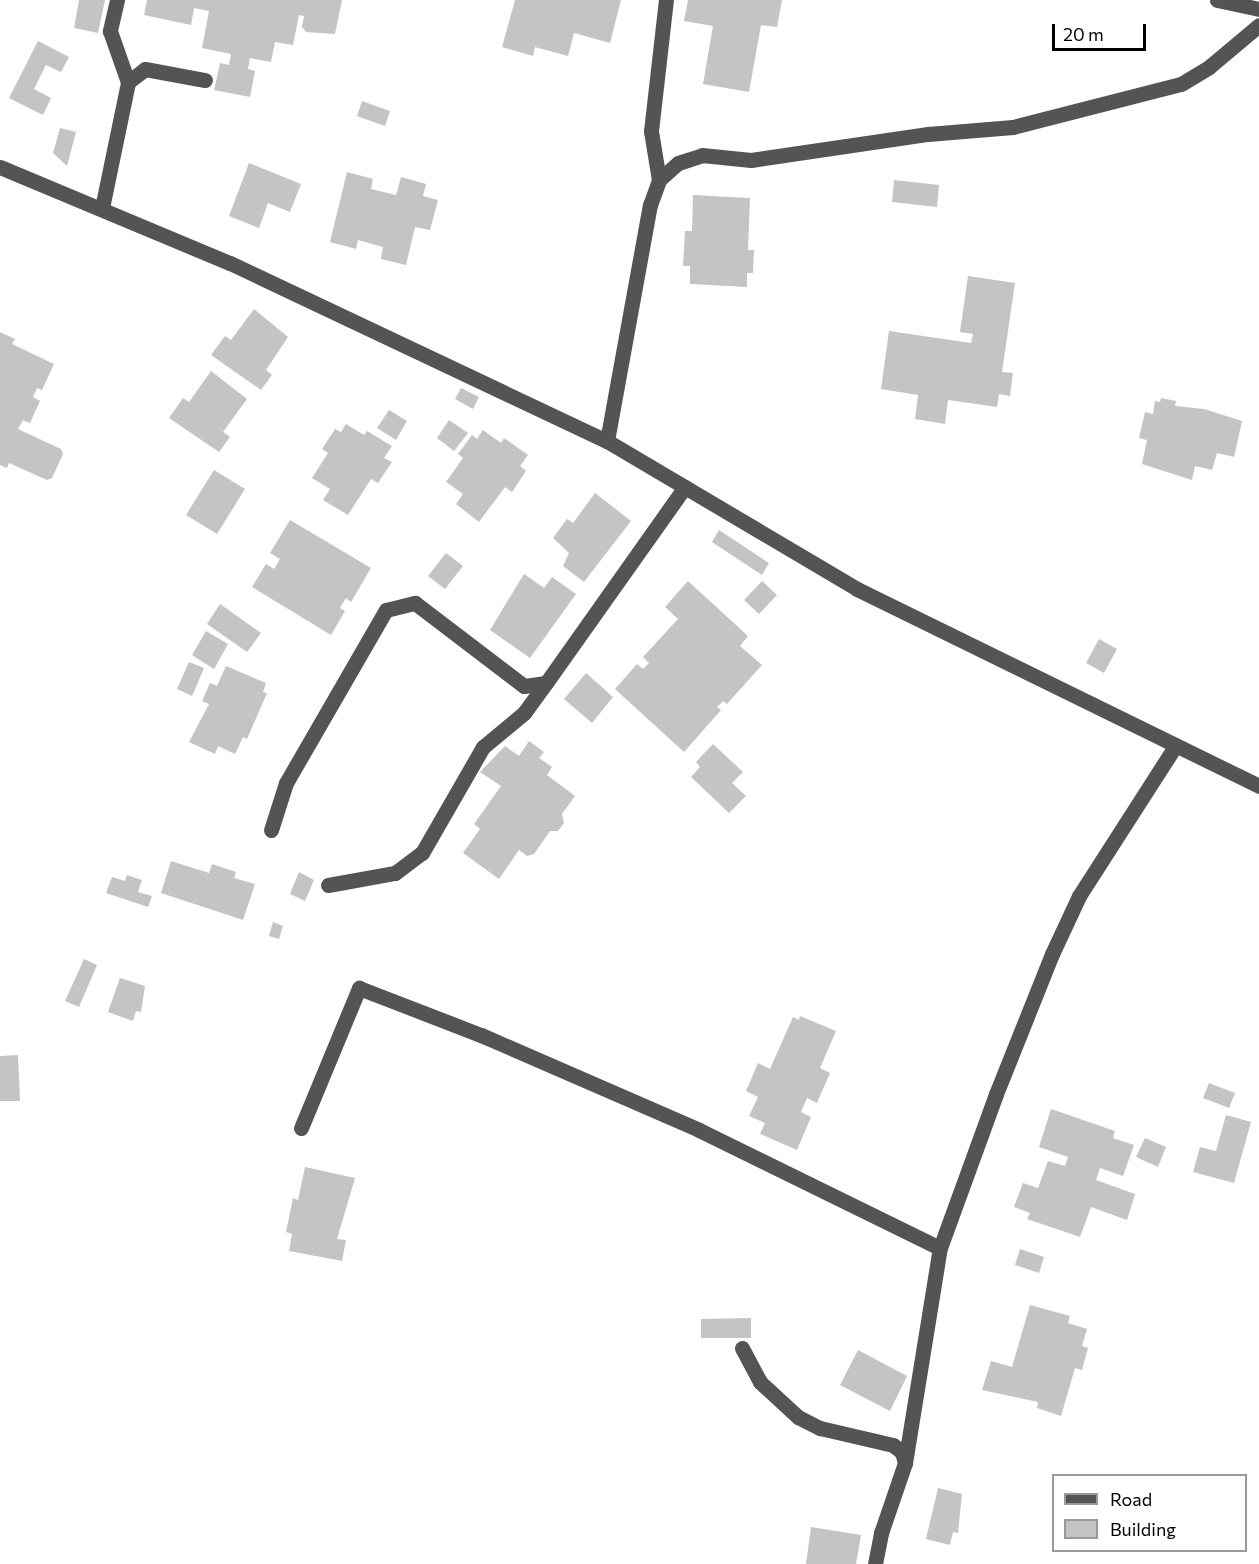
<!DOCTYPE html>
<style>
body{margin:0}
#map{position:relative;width:1259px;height:1564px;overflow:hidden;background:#fff;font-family:Commissioner,sans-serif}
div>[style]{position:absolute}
.building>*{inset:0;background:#c4c4c4}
.minor>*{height:15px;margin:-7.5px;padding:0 7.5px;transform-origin:7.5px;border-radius:7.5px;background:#545454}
span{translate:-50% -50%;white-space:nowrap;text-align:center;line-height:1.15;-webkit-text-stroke:4.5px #fff;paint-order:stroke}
.legend{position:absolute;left:1052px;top:1474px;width:195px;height:78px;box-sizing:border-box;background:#fff;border:2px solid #999;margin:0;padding:8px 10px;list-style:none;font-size:18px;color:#000}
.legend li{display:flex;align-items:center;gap:12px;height:30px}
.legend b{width:30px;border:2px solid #999}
.scale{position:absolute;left:1052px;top:24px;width:94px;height:27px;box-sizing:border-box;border:3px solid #000;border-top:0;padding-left:8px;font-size:18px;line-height:21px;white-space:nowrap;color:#000;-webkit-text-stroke:4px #fff;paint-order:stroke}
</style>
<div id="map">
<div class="building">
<div style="clip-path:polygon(79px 0,105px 0,98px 33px,74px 28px)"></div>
<div style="clip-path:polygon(147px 0,342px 0,335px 34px,306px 32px,302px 27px,304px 16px,299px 15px,293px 45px,275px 42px,271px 62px,250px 58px,248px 69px,255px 71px,250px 97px,214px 90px,220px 63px,229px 65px,231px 54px,202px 48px,209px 11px,194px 8px,191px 25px,144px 15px)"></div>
<div style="clip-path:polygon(515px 0,621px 0,610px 43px,574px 33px,568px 56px,535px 47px,533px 56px,502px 47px)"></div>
<div style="clip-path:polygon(688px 0,782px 0,777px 27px,761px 25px,749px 92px,703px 84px,713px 26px,684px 21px)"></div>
<div style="clip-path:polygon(38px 41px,69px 57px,61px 72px,46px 65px,34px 89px,51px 98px,43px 115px,9px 98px)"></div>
<div style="clip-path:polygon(362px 101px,390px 111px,385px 126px,357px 116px)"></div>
<div style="clip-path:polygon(60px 128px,76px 132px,67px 166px,53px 153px)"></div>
<div style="clip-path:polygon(249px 163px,301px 184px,290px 212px,268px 203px,259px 228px,229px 216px)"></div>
<div style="clip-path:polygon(347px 172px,373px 179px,371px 189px,396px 195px,401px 177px,426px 184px,423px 196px,438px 200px,430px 230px,415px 227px,406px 265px,381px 259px,383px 247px,358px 240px,356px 249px,330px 242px)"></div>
<div style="clip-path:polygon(894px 180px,939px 185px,937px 207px,892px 202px)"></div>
<div style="clip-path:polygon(693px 195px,750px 198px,748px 250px,754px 250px,753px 273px,747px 273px,747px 287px,690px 284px,690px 266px,683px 266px,685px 231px,692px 231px)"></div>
<div style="clip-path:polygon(968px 276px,1015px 283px,1002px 372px,1013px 373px,1010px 396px,999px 394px,997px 407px,948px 400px,945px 424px,915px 419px,918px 395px,881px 389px,889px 331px,971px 343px,973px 334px,960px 332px)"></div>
<div style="clip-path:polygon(254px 309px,288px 337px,266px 370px,272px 375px,261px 390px,211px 355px,225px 336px,231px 340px)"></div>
<div style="clip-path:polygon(0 332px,15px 339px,12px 344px,54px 364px,42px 390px,37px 388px,33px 397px,40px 401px,30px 423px,23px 420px,18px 429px,61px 449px,63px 454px,52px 478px,47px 480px,9px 463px,7px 468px,0 465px)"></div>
<div style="clip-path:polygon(211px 371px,247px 399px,223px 432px,230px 437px,219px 452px,169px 418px,183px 398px,189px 402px)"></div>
<div style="clip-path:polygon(461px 388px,479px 397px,473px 409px,455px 399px)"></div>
<div style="clip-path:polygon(1161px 398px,1176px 401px,1175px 406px,1204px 409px,1242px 421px,1234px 457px,1217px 453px,1212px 470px,1195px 466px,1192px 480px,1142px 464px,1147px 440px,1139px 438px,1145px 412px,1153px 414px,1155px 401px,1160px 402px)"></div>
<div style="clip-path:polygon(389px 410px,407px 421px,396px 440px,377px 428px)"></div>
<div style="clip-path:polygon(449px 420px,468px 433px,454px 451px,437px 438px)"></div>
<div style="clip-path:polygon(346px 424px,364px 435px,367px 431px,392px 446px,384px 458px,392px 462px,378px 483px,371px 479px,348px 515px,323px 500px,330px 489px,312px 478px,328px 453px,322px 449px,335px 429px,341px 432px)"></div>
<div style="clip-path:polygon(483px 430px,501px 443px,504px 438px,528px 455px,520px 466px,526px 471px,512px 492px,505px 487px,479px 522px,456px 504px,463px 494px,446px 482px,463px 458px,458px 454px,472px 435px,477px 439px)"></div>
<div style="clip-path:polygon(214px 470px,245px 489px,217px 534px,186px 515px)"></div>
<div style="clip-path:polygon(595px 493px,631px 521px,584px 582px,563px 566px,569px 553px,553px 538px,567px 519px,573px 523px)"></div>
<div style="clip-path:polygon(290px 520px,371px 568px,351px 602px,346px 598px,340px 608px,345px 611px,331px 635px,252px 587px,266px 564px,274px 569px,280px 559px,270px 553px)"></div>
<div style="clip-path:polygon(719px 530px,769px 563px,762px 575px,712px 542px)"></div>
<div style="clip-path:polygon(446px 553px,463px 566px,445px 589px,428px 576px)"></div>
<div style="clip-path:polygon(524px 574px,544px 588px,552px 577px,576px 594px,530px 658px,490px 630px)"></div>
<div style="clip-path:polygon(688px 581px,748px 636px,740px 646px,762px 665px,727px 704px,723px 701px,717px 707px,721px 710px,684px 752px,615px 689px,637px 664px,643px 669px,649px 663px,643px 657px,678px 619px,665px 607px)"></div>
<div style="clip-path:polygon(762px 581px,777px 595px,759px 614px,744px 600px)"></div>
<div style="clip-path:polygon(220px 604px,261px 633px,247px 652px,207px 624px)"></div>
<div style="clip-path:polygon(206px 631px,228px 644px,214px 669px,192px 655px)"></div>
<div style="clip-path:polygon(1099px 639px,1117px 649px,1104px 673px,1086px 663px)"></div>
<div style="clip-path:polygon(189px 662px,204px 668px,192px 696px,177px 689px)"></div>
<div style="clip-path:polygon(226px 666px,266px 683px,263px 692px,267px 693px,247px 739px,243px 737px,235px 754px,218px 746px,215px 754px,189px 742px,209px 704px,202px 701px,210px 683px,217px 686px)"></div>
<div style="clip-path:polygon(586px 673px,613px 697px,592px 723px,564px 699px)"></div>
<div style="clip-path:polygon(529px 741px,544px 752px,539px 758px,552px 767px,547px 775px,575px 796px,562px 814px,564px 823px,558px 831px,550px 831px,534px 854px,527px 856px,519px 850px,499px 879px,463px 853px,480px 829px,474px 824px,501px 786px,480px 772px,505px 746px,519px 756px)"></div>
<div style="clip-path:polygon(713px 744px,743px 772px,732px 783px,746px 796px,729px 813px,691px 777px,700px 767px,696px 762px)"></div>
<div style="clip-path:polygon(171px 861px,209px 873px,212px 864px,236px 872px,234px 878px,255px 884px,243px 920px,161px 893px)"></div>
<div style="clip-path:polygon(299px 872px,314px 880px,305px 901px,290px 894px)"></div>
<div style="clip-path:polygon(127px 875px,142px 880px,138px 892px,152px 896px,148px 907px,106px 893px,112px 877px,125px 881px)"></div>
<div style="clip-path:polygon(273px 922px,283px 926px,279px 939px,269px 936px)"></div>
<div style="clip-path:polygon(84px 959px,97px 965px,79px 1007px,65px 1001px)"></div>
<div style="clip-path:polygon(120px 978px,145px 986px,141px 1012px,136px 1011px,133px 1021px,108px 1012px)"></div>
<div style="clip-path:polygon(800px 1016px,836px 1031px,820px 1068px,830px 1073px,817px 1103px,807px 1098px,801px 1112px,811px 1117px,797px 1150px,760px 1134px,765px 1123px,749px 1116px,758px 1097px,746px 1091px,758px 1063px,770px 1069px,793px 1017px,799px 1020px)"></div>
<div style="clip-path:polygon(18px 1055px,20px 1101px,0 1101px,0 1056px)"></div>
<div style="clip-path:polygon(1209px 1083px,1235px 1093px,1229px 1108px,1203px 1098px)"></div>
<div style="clip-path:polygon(1051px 1109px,1115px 1131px,1113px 1138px,1134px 1145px,1123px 1176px,1100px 1168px,1096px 1180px,1135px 1194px,1127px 1220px,1091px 1207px,1080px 1237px,1027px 1219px,1030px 1213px,1014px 1207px,1023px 1183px,1038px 1188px,1048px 1161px,1065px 1166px,1068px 1157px,1039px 1147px)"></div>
<div style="clip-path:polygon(1226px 1115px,1251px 1122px,1234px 1183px,1193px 1172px,1200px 1147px,1216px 1151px)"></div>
<div style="clip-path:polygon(1145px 1138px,1166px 1147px,1158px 1167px,1136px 1157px)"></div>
<div style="clip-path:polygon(305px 1167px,355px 1178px,337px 1239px,346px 1240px,342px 1261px,289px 1251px,292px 1234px,286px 1232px,293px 1198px,298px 1200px)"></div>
<div style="clip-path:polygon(1020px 1249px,1044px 1257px,1039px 1273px,1015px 1265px)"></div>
<div style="clip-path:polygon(1030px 1305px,1070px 1316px,1068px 1323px,1087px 1329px,1082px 1346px,1088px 1348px,1082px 1370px,1075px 1368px,1061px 1416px,1037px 1408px,1038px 1402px,982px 1390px,991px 1361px,1012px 1367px)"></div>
<div style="clip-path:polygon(751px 1318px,751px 1338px,701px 1338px,701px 1319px)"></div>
<div style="clip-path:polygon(858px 1350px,907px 1376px,890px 1411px,840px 1385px)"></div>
<div style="clip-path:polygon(938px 1488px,962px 1494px,958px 1533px,953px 1532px,950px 1545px,926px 1539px)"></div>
<div style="clip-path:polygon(811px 1527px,861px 1535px,856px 1564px,806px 1564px)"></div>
</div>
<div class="minor">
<div style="left:117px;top:0;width:32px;rotate:103deg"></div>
<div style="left:110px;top:31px;width:54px;rotate:70.6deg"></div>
<div style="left:1217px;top:0;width:43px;rotate:12.1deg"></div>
<div style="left:0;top:167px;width:249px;rotate:22.7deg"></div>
<div style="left:230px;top:263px;width:417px;rotate:25.3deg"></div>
<div style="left:607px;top:441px;width:291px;rotate:30.6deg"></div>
<div style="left:857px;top:589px;width:448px;rotate:26.1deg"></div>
<div style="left:659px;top:180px;width:50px;rotate:-99.3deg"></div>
<div style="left:651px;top:131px;width:132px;rotate:-83.5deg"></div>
<div style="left:102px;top:208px;width:129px;rotate:-78.3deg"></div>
<div style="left:128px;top:82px;width:21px;rotate:-37deg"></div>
<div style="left:145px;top:69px;width:61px;rotate:10.4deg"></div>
<div style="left:607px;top:441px;width:240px;rotate:-79.7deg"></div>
<div style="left:650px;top:205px;width:27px;rotate:-70deg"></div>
<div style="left:659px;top:180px;width:25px;rotate:-42deg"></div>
<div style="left:678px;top:163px;width:25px;rotate:-18deg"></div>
<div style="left:702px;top:155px;width:49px;rotate:5.8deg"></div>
<div style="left:751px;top:160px;width:179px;rotate:-8.4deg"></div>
<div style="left:928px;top:134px;width:85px;rotate:-4.7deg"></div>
<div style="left:1013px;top:127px;width:173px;rotate:-14.4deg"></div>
<div style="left:1181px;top:84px;width:33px;rotate:-31deg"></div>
<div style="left:1209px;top:67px;width:65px;rotate:-40deg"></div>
<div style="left:271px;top:830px;width:49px;rotate:-72.3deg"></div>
<div style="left:286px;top:783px;width:200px;rotate:-60deg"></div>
<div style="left:386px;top:610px;width:30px;rotate:-14deg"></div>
<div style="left:415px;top:603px;width:137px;rotate:37.3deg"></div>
<div style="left:524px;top:686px;width:22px;rotate:-8deg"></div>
<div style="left:546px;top:683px;width:240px;rotate:-54.7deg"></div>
<div style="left:328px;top:885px;width:68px;rotate:-10.2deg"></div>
<div style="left:395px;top:873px;width:34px;rotate:-37deg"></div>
<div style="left:422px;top:853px;width:122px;rotate:-60.1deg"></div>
<div style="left:483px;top:747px;width:53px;rotate:-39.7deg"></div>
<div style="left:524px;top:713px;width:37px;rotate:-54deg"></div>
<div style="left:301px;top:1128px;width:152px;rotate:-67.5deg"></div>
<div style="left:359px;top:988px;width:131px;rotate:21.1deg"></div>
<div style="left:481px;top:1035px;width:238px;rotate:23.5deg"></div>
<div style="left:699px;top:1130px;width:268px;rotate:26.1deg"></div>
<div style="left:742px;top:1348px;width:38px;rotate:62deg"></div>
<div style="left:760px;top:1382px;width:52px;rotate:42.6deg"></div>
<div style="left:798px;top:1417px;width:25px;rotate:27deg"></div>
<div style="left:820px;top:1428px;width:75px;rotate:13.1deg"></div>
<div style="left:893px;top:1445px;width:11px;rotate:38deg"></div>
<div style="left:902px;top:1452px;width:11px;rotate:75deg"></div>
<div style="left:875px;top:1564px;width:32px;rotate:-79deg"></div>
<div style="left:881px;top:1533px;width:74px;rotate:-71.1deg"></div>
<div style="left:905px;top:1463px;width:218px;rotate:-80.8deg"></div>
<div style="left:940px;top:1248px;width:164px;rotate:-70deg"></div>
<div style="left:996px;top:1094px;width:151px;rotate:-68.2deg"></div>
<div style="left:1052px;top:954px;width:64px;rotate:-65deg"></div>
<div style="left:1079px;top:896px;width:179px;rotate:-57.3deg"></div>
</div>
<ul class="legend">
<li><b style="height:8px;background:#545454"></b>Road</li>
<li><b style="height:16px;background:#c4c4c4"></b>Building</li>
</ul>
<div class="scale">20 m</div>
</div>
